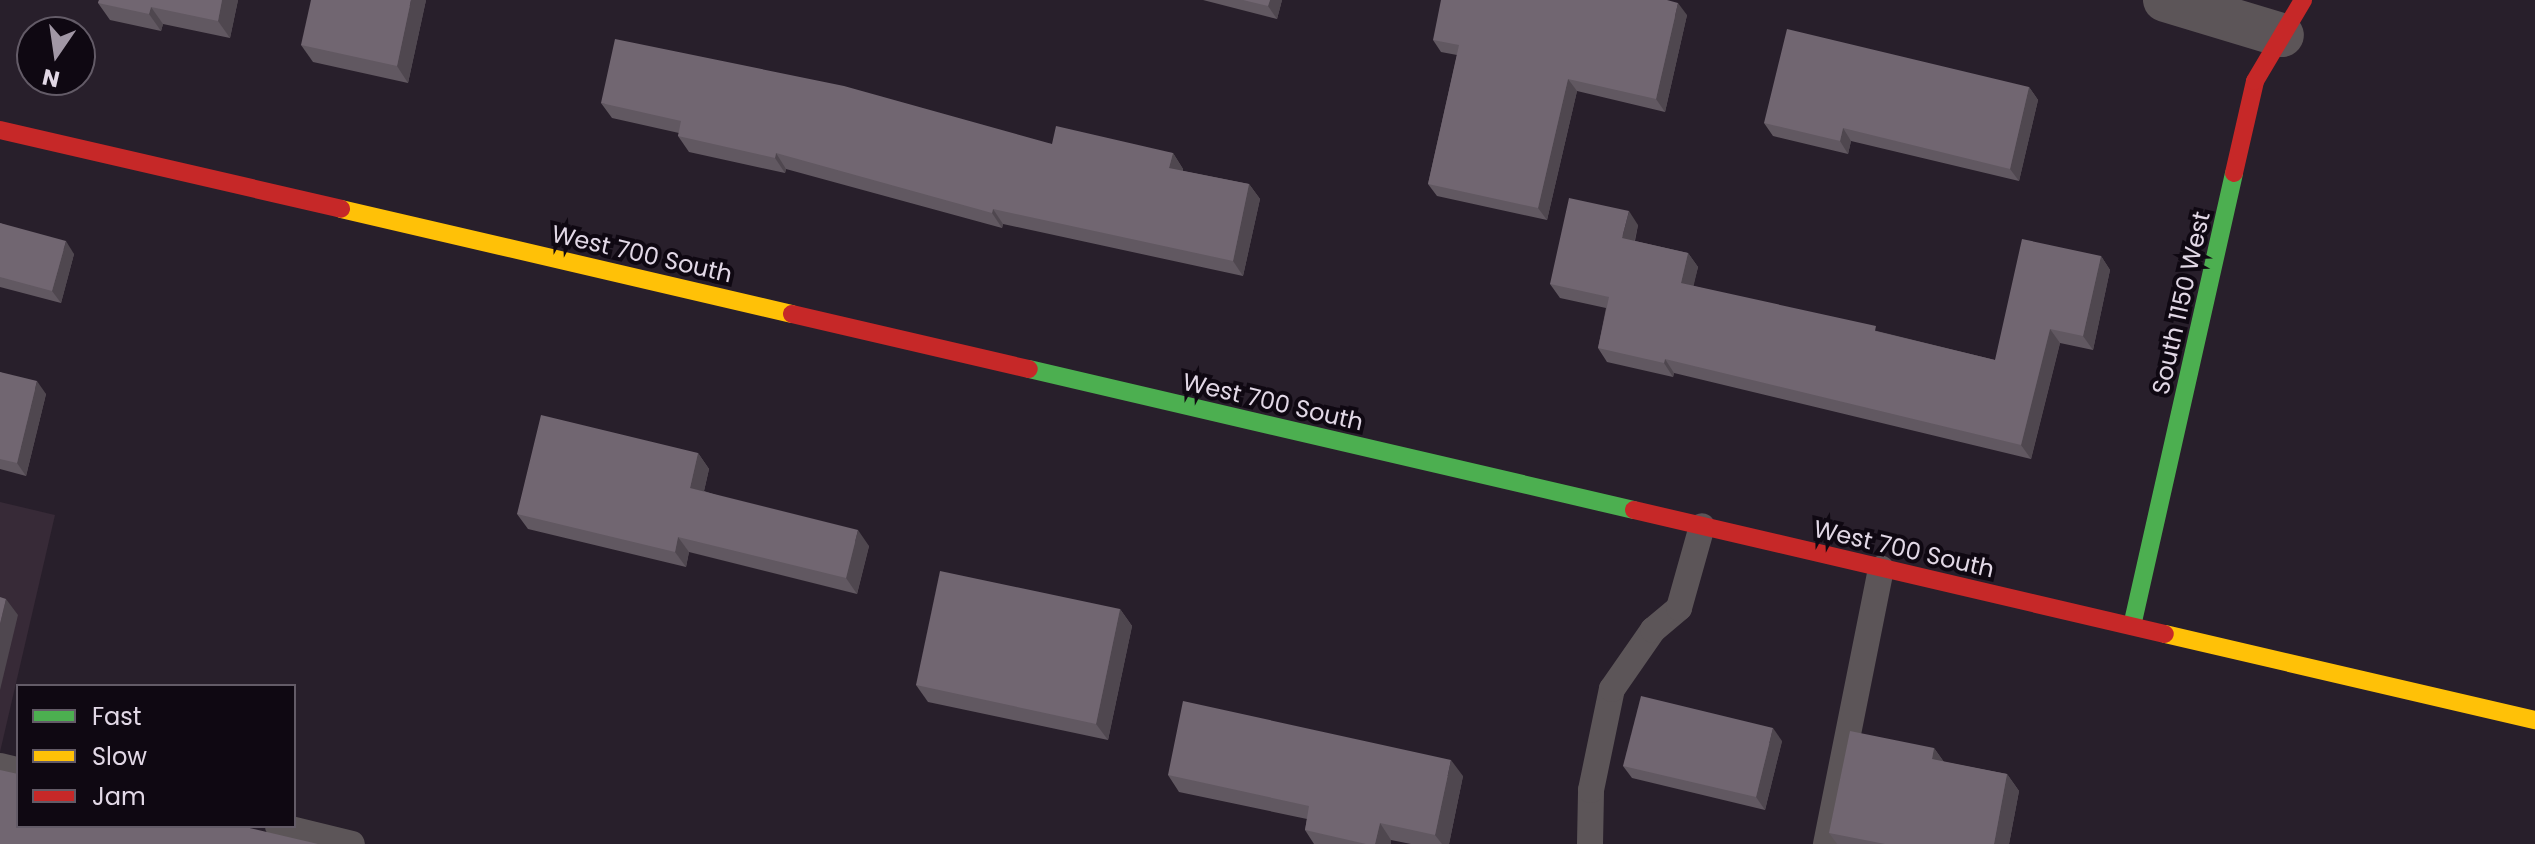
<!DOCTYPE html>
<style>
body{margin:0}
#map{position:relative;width:2535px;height:844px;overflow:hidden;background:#281f2b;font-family:Poppins,sans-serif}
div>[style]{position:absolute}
.commercial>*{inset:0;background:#372a37}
.lane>*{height:26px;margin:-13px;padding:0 13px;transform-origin:13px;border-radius:13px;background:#5c5558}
.street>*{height:44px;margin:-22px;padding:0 22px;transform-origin:22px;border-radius:22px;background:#5c5558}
.fast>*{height:18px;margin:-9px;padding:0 9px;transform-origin:9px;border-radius:9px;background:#4caf50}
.slow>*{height:18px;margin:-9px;padding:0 9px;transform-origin:9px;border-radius:9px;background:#ffc107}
.jam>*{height:18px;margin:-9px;padding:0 9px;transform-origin:9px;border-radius:9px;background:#c62828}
.wall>*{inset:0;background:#615861}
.shaded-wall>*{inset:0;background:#4f474f}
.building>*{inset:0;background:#716671}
span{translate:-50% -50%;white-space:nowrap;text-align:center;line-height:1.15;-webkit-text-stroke:8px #0f0812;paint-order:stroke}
.street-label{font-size:24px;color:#e2d8e6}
.legend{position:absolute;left:16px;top:684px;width:280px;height:144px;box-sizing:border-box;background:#0f0812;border:2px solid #635b67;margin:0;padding:10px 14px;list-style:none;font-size:24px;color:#e2d8e6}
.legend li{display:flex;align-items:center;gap:16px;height:40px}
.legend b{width:40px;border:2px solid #635b67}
.north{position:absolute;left:16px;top:16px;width:80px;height:80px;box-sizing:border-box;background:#0f0812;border:2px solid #635b67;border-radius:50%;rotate:193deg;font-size:22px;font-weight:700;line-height:32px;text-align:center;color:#e2d8e6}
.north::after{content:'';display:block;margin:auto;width:28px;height:36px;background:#a197a5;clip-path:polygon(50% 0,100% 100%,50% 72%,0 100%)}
</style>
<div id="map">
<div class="commercial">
<div style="clip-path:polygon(0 502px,55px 515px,0 752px)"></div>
</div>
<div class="lane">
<div style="left:0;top:766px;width:18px;rotate:13deg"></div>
<div style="left:278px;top:826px;width:76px;rotate:13.7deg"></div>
<div style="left:1590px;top:844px;width:54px;rotate:-88.9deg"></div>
<div style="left:1591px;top:790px;width:103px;rotate:-78.3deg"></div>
<div style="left:1612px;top:689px;width:72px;rotate:-55.2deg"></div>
<div style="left:1653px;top:630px;width:34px;rotate:-40deg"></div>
<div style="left:1679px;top:608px;width:85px;rotate:-74.3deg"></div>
<div style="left:1826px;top:844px;width:281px;rotate:-78.7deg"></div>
</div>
<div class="street">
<div style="left:2165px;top:0;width:122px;rotate:16.7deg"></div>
</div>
<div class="fast">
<div style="left:1029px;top:369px;width:621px;rotate:13.12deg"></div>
<div style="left:2132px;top:626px;width:464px;rotate:-77.3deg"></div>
</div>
<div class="slow">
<div style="left:341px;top:209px;width:463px;rotate:13.1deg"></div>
<div style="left:2165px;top:634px;width:380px;rotate:13.1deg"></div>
</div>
<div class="jam">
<div style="left:0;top:130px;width:350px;rotate:13deg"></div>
<div style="left:2234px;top:173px;width:94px;rotate:-77.1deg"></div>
<div style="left:2255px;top:81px;width:94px;rotate:-59.3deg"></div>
<div style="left:792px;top:314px;width:243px;rotate:13.1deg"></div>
<div style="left:1634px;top:510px;width:545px;rotate:13.14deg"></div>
</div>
<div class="wall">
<div style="clip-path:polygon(99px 0,238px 0,230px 38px,163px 24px,161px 31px,110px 20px,98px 3px)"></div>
<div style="clip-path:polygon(426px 0,408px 83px,313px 62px,301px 45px)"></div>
<div style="clip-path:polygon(1203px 0,1282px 0,1277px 19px)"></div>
<div style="clip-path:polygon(1687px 15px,1665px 112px,1577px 91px,1547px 220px,1437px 196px,1428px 184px,1457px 55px,1441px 52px,1433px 40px)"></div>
<div style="clip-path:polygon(2029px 87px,2038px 100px,2019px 181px,1851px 141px,1848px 154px,1773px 136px,1764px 123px)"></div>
<div style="clip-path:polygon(601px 103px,1052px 144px,1173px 153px,1183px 169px,1183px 171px,1249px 184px,1260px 199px,1243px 276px,1003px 224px,1002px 228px,786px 169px,785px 173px,689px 152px,678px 136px,679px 133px,612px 118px)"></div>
<div style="clip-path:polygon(0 223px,74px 254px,61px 303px,0 287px)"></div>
<div style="clip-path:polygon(1638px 225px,1635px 241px,1688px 253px,1698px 267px,1693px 286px,1995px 360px,2101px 256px,2110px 270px,2093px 350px,2060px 343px,2031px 459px,1674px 373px,1673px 377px,1607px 362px,1598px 348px,1606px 308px,1560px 298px,1550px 284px)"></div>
<div style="clip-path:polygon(0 372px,46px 394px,26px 476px,0 469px)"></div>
<div style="clip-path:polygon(698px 453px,709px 469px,704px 491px,869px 546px,857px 594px,689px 552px,686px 567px,528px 529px,517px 514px)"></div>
<div style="clip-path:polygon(1120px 609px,1132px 626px,1108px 740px,928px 702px,916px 685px)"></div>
<div style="clip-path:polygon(1782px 741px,1765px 810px,1632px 778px,1623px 766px)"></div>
<div style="clip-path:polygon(1934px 748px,1944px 762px,2007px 774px,2019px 791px,2009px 844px,1837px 844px,1829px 833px)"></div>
<div style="clip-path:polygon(1168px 775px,1463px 776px,1449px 844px,1411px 844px,1391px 840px,1391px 844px,1314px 844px,1305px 830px,1307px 819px,1179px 792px)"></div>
</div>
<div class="shaded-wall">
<div style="clip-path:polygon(222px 0,238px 0,230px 38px,218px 21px)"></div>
<div style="clip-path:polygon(411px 0,426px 0,408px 83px,397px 66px)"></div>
<div style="clip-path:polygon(1270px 0,1282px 0,1277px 19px,1268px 6px)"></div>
<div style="clip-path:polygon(1678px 3px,1687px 15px,1665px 112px,1656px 99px)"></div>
<div style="clip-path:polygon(151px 7px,163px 24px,161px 31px,149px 14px)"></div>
<div style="clip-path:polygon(1568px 79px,1577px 91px,1547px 220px,1538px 208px)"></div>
<div style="clip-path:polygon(2029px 87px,2038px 100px,2019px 181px,2010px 169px)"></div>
<div style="clip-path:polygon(1843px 128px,1851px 141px,1848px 154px,1840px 141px)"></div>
<div style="clip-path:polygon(776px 153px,786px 169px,785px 173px,775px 158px)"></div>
<div style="clip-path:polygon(1173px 153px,1183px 169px,1180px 183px,1169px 168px)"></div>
<div style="clip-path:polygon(1249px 184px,1260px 199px,1243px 276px,1233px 261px)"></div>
<div style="clip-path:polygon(993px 209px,1003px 224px,1002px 228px,992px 213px)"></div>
<div style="clip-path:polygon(1629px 211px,1638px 225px,1632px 252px,1622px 238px)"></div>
<div style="clip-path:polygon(66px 241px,74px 254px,61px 303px,52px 291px)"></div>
<div style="clip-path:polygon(1688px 253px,1698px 267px,1691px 297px,1681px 283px)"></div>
<div style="clip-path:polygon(2101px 256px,2110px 270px,2093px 350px,2083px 336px)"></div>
<div style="clip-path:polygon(2050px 329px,2060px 343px,2031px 459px,2021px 445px)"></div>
<div style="clip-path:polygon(1665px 359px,1674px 373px,1673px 377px,1664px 363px)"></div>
<div style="clip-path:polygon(37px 381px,46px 394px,26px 476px,17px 463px)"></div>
<div style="clip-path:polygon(698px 453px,709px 469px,701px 504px,690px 488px)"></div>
<div style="clip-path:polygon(858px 530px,869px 546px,857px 594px,846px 578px)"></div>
<div style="clip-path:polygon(678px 537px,689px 552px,686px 567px,675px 552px)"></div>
<div style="clip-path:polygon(6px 599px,18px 615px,0 690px,0 624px)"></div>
<div style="clip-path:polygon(1120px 609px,1132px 626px,1108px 740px,1096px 724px)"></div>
<div style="clip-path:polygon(1773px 728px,1782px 741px,1765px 810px,1756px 797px)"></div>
<div style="clip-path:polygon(1934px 748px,1946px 765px,1932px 759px)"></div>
<div style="clip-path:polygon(1451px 760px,1463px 776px,1449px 844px,1442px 844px,1435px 835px)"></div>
<div style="clip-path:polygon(2007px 774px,2019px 791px,2009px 844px,1994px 844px)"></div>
<div style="clip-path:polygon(1380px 823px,1391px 840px,1391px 844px,1375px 844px)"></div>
</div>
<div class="building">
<div style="clip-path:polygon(99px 0,222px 0,218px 21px,151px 7px,149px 14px,98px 3px)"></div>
<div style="clip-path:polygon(311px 0,411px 0,397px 66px,301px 45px)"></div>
<div style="clip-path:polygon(1243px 0,1270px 0,1268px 6px)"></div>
<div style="clip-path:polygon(1441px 0,1667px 0,1678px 3px,1656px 99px,1568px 79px,1538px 208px,1428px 184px,1459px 45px,1433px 40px)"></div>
<div style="clip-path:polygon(1787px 29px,2029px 87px,2010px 169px,1843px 128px,1840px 141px,1764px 123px)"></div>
<div style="clip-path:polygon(615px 39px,844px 86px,1052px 144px,1056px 126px,1173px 153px,1169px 168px,1249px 184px,1233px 261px,993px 209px,992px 213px,776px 153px,775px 158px,678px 136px,681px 121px,601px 103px)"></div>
<div style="clip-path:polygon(1569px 198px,1629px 211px,1622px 238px,1688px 253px,1681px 283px,1876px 326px,1875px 331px,1995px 360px,2022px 239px,2101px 256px,2083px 336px,2050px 329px,2021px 445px,1665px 359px,1664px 363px,1598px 348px,1609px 297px,1550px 284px)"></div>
<div style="clip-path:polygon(0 223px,66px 241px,52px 291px,0 277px)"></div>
<div style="clip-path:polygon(0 372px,37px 381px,17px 463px,0 459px)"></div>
<div style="clip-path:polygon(541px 415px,698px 453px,690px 488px,858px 530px,846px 578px,678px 537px,675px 552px,517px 514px)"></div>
<div style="clip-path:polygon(940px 571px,1120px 609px,1096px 724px,916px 685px)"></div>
<div style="clip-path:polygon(0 597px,6px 599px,0 624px)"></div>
<div style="clip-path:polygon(1641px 696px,1773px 728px,1756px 797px,1623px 766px)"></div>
<div style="clip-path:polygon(1183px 701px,1451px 760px,1435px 835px,1380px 823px,1375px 844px,1366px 844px,1305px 830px,1309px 806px,1168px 775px)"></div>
<div style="clip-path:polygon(1850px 731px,1934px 748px,1932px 759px,2007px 774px,1994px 844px,1885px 844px,1829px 833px)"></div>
<div style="clip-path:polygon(0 770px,18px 774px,18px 826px,241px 826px,318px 844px,0 844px)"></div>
</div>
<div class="street-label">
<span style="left:642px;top:254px;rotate:13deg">West 700 South</span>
<span style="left:2181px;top:303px;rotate:-77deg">South 1150 West</span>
<span style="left:1273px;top:402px;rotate:13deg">West 700 South</span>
<span style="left:1904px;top:549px;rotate:13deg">West 700 South</span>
</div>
<ul class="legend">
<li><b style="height:10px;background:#4caf50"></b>Fast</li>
<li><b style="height:10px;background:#ffc107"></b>Slow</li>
<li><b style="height:10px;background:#c62828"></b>Jam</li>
</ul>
<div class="north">N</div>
</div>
